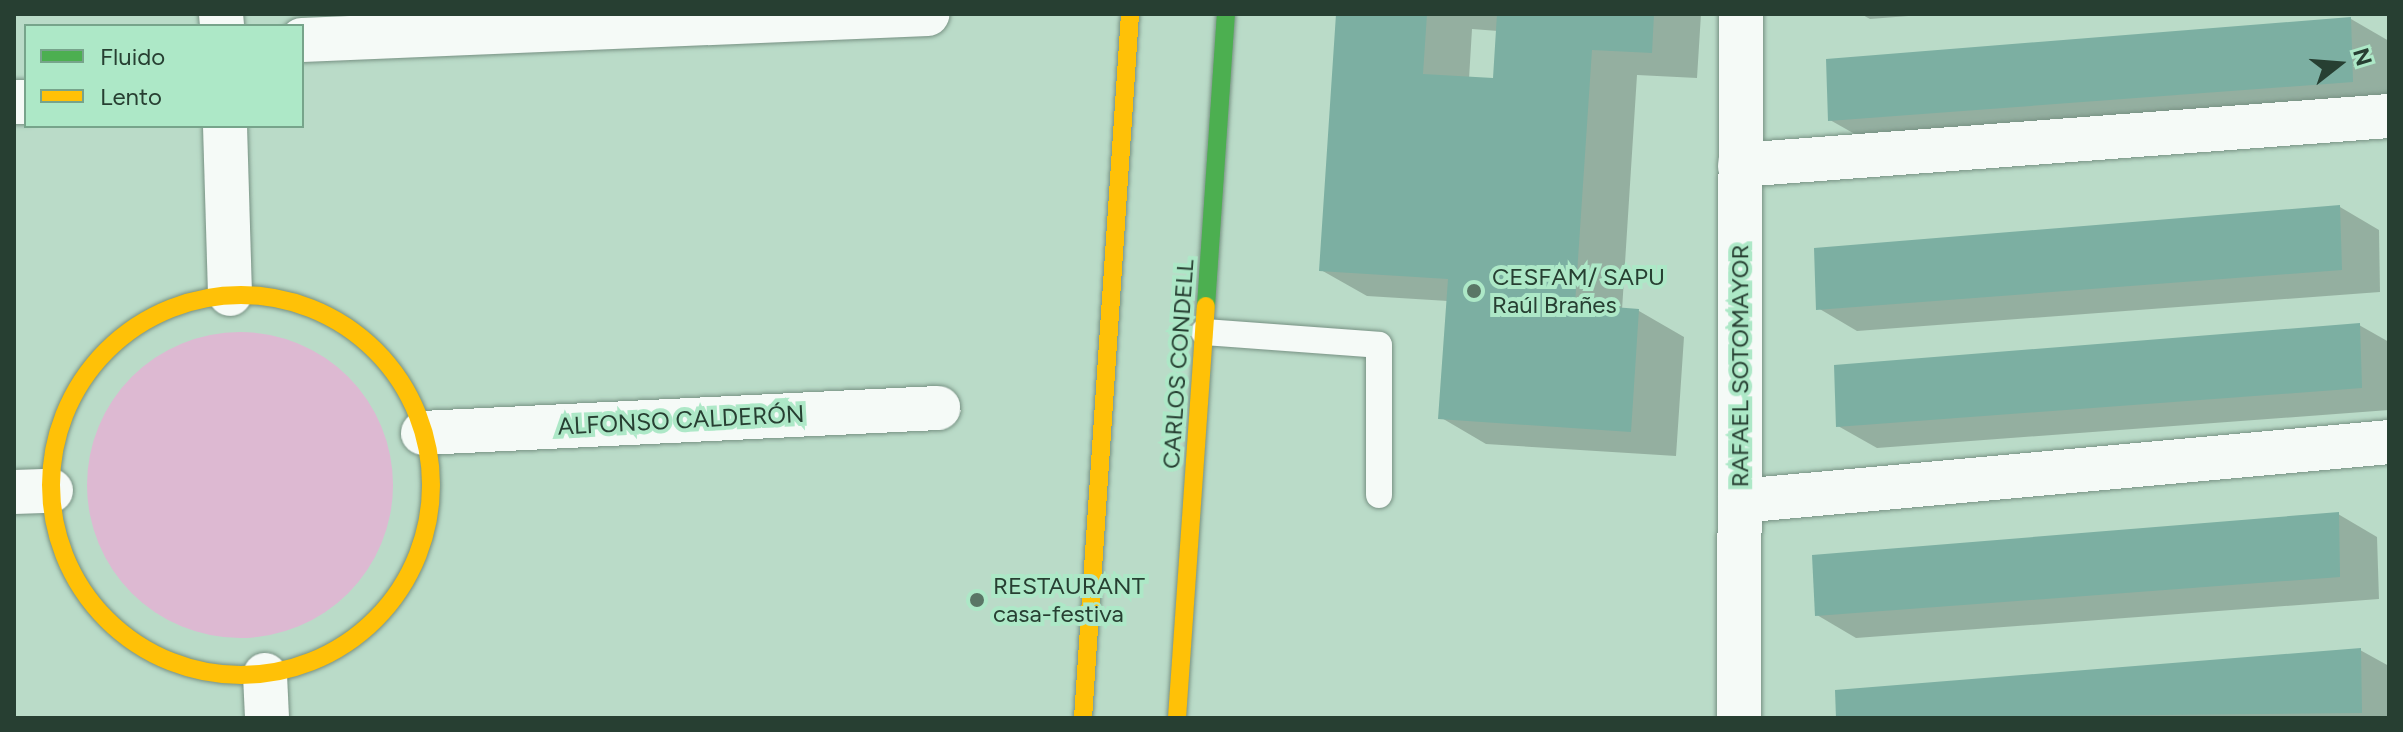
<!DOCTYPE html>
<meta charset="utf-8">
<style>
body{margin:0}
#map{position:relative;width:2403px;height:732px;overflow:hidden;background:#badbc8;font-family:Figtree,sans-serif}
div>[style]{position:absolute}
.green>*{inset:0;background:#ddb9d2}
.round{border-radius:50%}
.shadow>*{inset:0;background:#0003}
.building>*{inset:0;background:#7cafa2}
.roads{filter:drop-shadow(0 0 2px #779183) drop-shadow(0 0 2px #779183)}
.lane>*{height:26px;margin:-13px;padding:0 13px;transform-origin:13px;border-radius:13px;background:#f5faf7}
.street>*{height:44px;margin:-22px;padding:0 22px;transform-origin:22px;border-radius:22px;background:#f5faf7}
.fast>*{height:18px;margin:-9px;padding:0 9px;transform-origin:9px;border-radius:9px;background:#4caf50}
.slow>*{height:18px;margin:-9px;padding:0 9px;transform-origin:9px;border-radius:9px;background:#ffc107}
.slow>.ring{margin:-9px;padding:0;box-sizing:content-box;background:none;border:18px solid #ffc107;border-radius:50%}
.dots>*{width:22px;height:22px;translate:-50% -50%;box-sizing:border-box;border:4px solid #ade8c7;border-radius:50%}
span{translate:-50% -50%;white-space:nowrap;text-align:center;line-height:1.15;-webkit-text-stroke:8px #ade8c7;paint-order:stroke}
.poi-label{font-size:24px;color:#273f32}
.left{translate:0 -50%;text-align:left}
.street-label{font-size:24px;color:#273f32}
.frame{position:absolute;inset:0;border:16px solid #273f32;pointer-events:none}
.legend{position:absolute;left:24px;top:24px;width:280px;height:104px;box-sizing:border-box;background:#ade8c7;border:2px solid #77a48b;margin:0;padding:10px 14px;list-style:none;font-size:24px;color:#273f32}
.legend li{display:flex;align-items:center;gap:16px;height:40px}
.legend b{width:40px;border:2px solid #77a48b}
.north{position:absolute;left:2299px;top:24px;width:80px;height:80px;-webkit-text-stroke:6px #ade8c7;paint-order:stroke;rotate:73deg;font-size:22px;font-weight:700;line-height:32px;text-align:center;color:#273f32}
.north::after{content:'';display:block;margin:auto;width:28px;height:36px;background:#273f32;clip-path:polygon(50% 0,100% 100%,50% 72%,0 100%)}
</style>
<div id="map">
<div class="green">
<div class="round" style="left:87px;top:332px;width:306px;height:306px"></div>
</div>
<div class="shadow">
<div style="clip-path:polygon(evenodd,1338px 14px,1701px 14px,1697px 78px,1637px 75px,1622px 310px,1639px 311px,1684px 337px,1676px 456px,1486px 444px,1440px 417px,1448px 301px,1367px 296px,1321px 270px,1338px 14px,1472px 29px,1498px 31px,1495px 80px,1469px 79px,1472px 29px)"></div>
<div style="clip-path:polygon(1861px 14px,1934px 14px,1870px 19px)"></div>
<div style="clip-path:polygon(2351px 19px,2389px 41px,2389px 104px,1869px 142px,1830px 120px)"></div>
<div style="clip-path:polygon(2340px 207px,2379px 230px,2380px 292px,1857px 331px,1818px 308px)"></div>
<div style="clip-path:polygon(2359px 325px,2389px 342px,2389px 410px,1877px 448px,1838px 426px)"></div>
<div style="clip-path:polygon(2338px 514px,2377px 537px,2379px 599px,1856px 638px,1817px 615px)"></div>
<div style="clip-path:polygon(2360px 650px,2389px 666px,2389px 718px,1838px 718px,1837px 692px)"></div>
</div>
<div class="building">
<div style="clip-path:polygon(1336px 14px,1427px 14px,1423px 74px,1493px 78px,1497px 14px,1654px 14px,1652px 53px,1592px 50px,1575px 304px,1639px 309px,1631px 432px,1438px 419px,1448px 279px,1319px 271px)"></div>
<div style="clip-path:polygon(2351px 17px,2353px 82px,1828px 121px,1826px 59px)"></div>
<div style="clip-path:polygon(2340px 205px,2342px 270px,1816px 310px,1814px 248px)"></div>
<div style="clip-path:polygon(2360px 323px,2362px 388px,1836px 427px,1834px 365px)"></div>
<div style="clip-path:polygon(2339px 512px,2340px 577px,1815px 616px,1812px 555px)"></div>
<div style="clip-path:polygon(2361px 648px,2362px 713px,1836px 718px,1835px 690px)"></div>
</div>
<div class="roads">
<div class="lane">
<div style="left:1204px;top:332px;width:175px;rotate:4.2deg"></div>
<div style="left:1379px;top:345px;width:150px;rotate:90deg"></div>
</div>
<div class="street">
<div style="left:221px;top:14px;width:12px;rotate:85deg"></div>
<div style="left:302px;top:40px;width:626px;rotate:-2.38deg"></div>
<div style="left:14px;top:102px;width:12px"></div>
<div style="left:225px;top:126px;width:168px;rotate:88.3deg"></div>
<div style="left:1740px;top:165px;width:651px;rotate:-4.32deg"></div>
<div style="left:423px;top:433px;width:516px;rotate:-2.78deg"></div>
<div style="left:14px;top:492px;width:37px;rotate:-2deg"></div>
<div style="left:1740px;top:501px;width:652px;rotate:-5.19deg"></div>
<div style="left:265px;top:675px;width:43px;rotate:87.3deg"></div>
<div style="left:1739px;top:718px;width:704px;rotate:-89.84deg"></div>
</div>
<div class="fast">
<div style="left:1206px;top:306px;width:293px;rotate:-86.1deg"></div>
</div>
<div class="slow">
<div class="ring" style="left:51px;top:295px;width:362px;height:362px"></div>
<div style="left:1083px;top:718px;width:706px;rotate:-86.18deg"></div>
<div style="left:1177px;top:718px;width:413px;rotate:-86deg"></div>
</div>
</div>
<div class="dots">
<div style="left:1474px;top:291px;background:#5a7666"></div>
<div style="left:977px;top:600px;background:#5a7666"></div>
</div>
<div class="poi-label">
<span class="left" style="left:1492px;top:291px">CESFAM/ SAPU<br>Raúl Brañes</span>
<span class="left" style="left:993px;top:600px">RESTAURANT<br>casa-festiva</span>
</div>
<div class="street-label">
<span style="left:1178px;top:364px;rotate:-86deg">CARLOS CONDELL</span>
<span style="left:1740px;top:366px;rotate:-90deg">RAFAEL SOTOMAYOR</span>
<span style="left:681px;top:420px;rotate:-3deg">ALFONSO CALDERÓN</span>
</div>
<div class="frame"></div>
<ul class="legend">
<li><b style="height:10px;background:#4caf50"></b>Fluido</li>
<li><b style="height:10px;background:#ffc107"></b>Lento</li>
</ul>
<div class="north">N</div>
</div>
